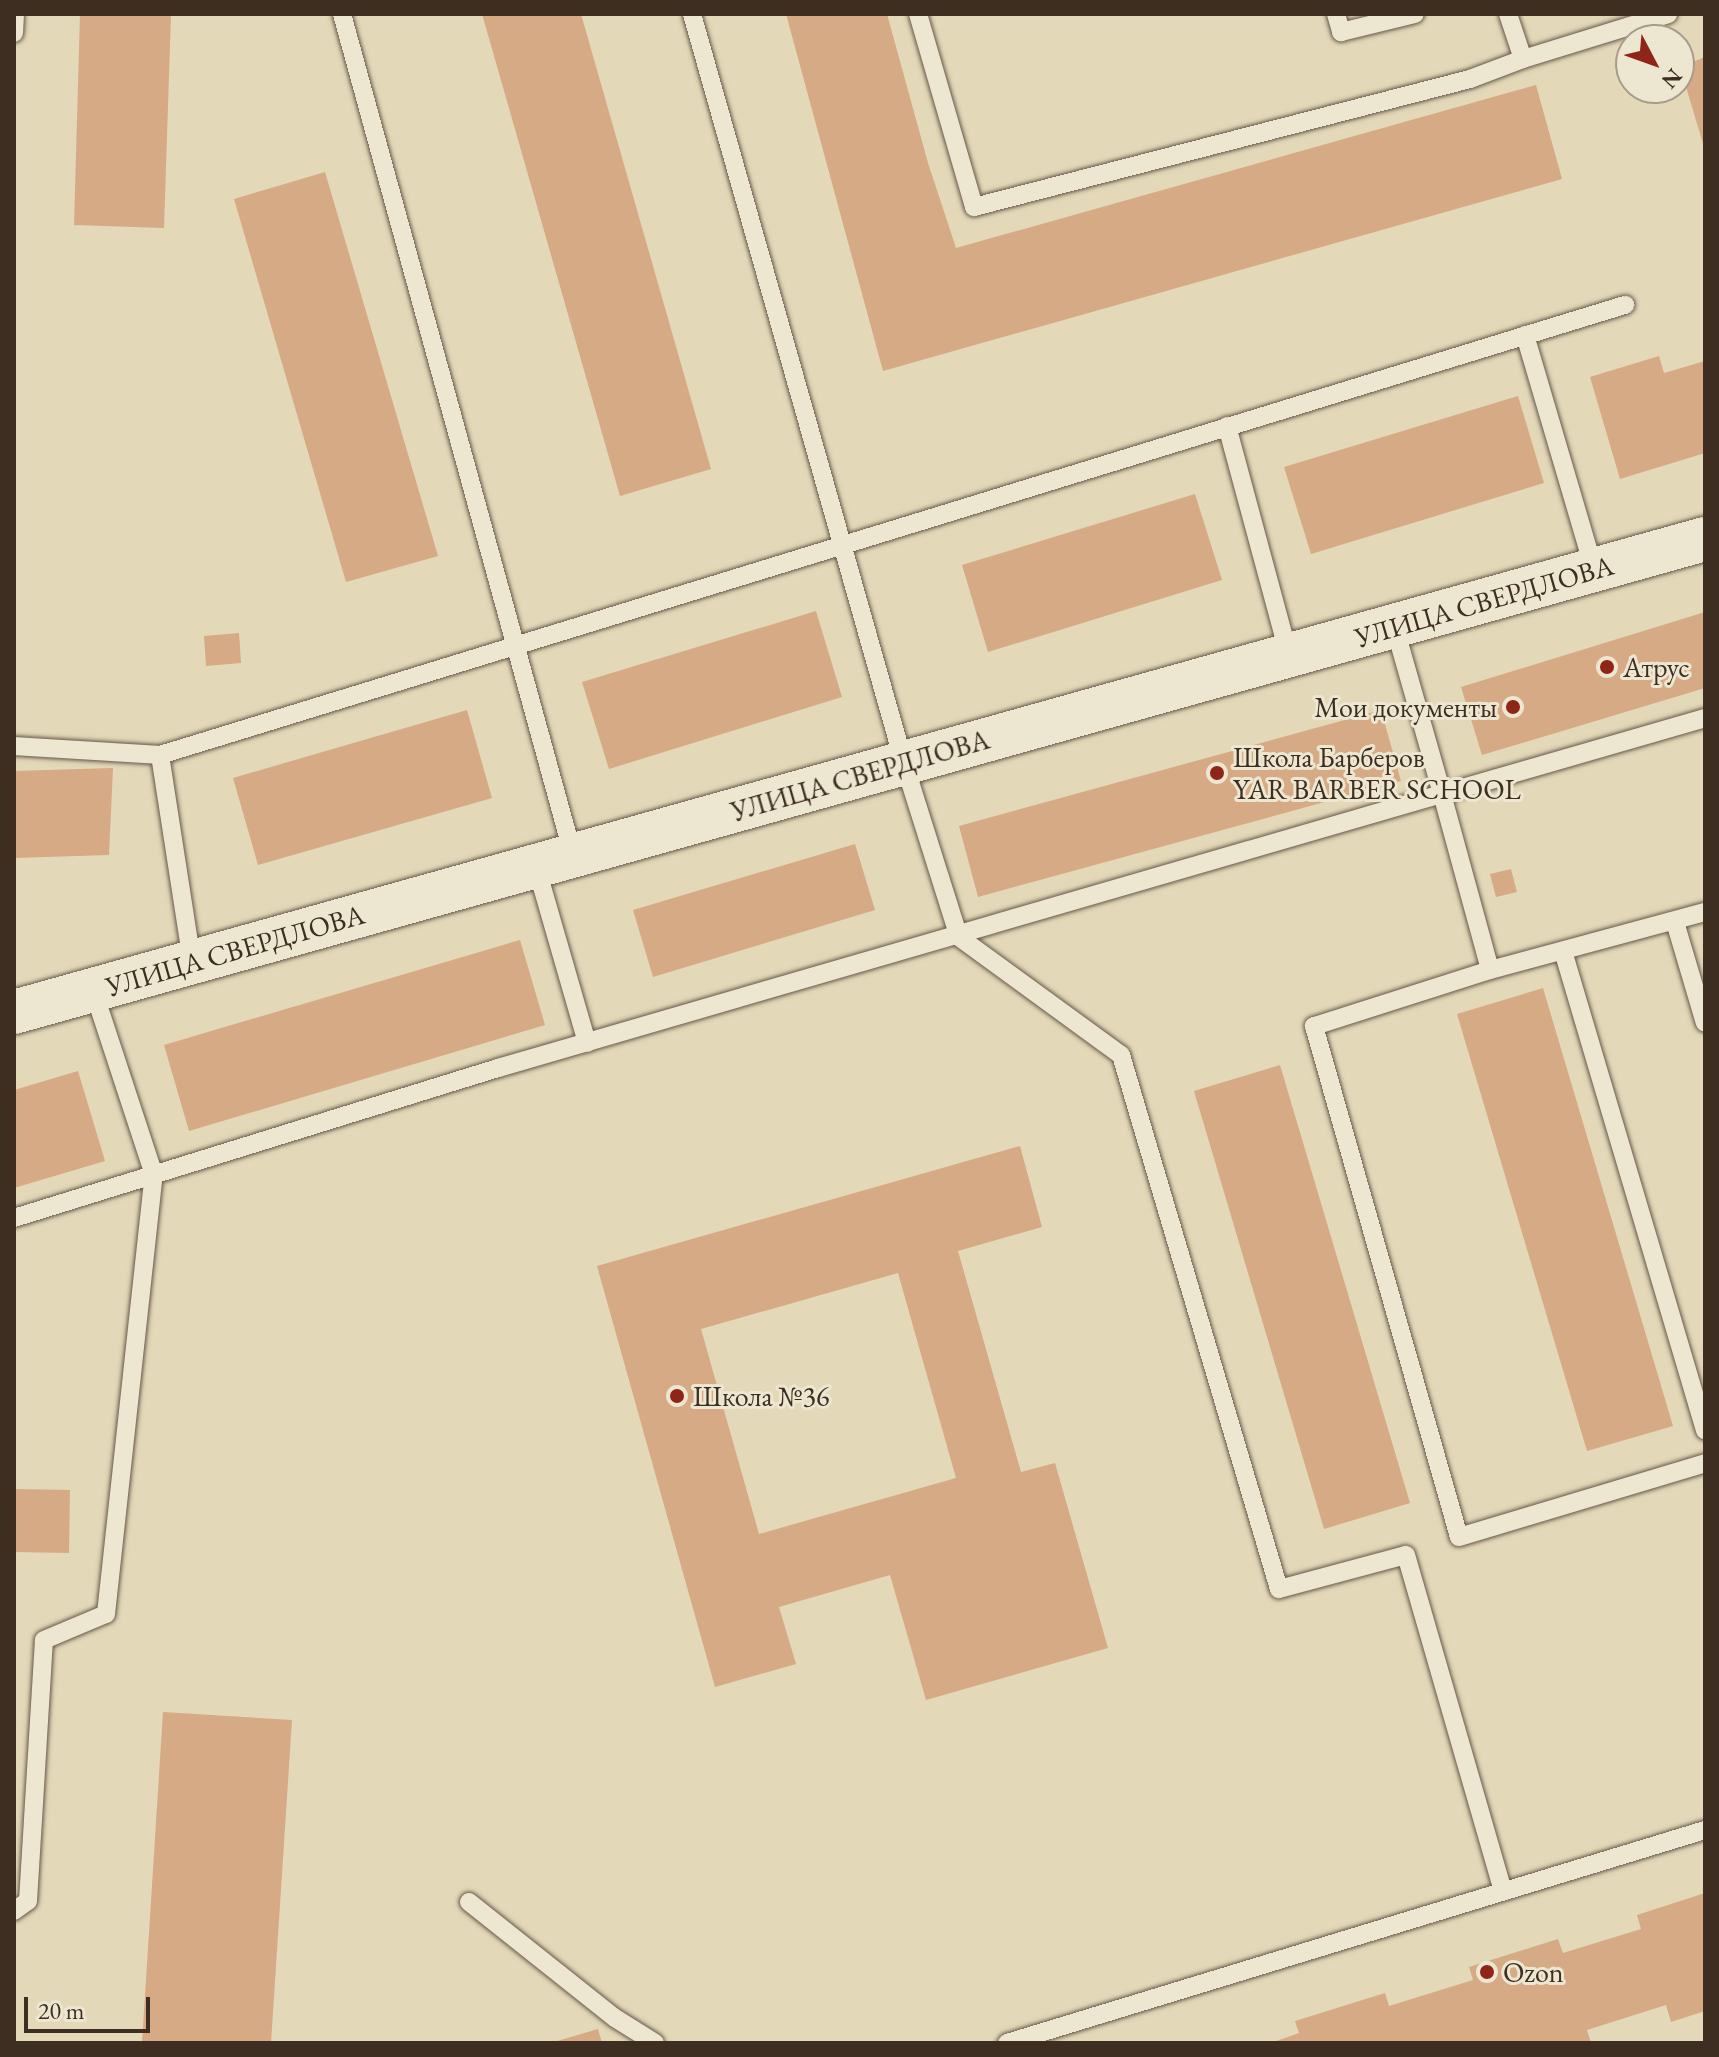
<!DOCTYPE html>
<meta charset="utf-8">
<style>
body{margin:0}
#map{position:relative;width:1719px;height:2057px;overflow:hidden;background:#e3d8b8;font-family:"EB Garamond",serif}
div>[style]{position:absolute}
.building>*{inset:0;background:#d6aa84}
.roads{filter:drop-shadow(0 0 2px #675848) drop-shadow(0 0 2px #675848)}
.service>*{height:18px;margin:-9px;padding:0 9px;transform-origin:9px;border-radius:9px;background:#ede6d1}
.tertiary>*{height:44px;margin:-22px;padding:0 22px;transform-origin:22px;border-radius:22px;background:#ede6d1}
.dots>*{width:22px;height:22px;translate:-50% -50%;box-sizing:border-box;border:4px solid #ede6d1;border-radius:50%}
span{translate:-50% -50%;white-space:nowrap;text-align:center;line-height:1.15;-webkit-text-stroke:6px #ede6d1;paint-order:stroke}
.street-label{font-size:28px;color:#3e2e22}
.poi-label{font-size:28px;color:#3e2e22}
.left{translate:0 -50%;text-align:left}
.right{translate:-100% -50%;text-align:right}
.frame{position:absolute;inset:0;border:16px solid #3e2e22;pointer-events:none}
.north{position:absolute;left:1615px;top:24px;width:80px;height:80px;box-sizing:border-box;background:#ede6d1;border:2px solid #a79c8b;border-radius:50%;rotate:131deg;font-size:22px;font-weight:700;line-height:32px;text-align:center;color:#3e2e22}
.north::after{content:'';display:block;margin:auto;width:28px;height:36px;background:#8f2418;clip-path:polygon(50% 0,100% 100%,50% 72%,0 100%)}
.scale{position:absolute;left:24px;top:1997px;width:126px;height:36px;box-sizing:border-box;border:4px solid #3e2e22;border-top:0;padding-left:10px;font-size:24px;line-height:28px;white-space:nowrap;color:#3e2e22;-webkit-text-stroke:6px #ede6d1;paint-order:stroke}
</style>
<div id="map">
<div class="building">
<div style="clip-path:polygon(80px 14px,171px 14px,164px 228px,74px 225px)"></div>
<div style="clip-path:polygon(482px 14px,581px 14px,711px 469px,620px 496px)"></div>
<div style="clip-path:polygon(786px 14px,887px 14px,928px 163px,956px 248px,1536px 85px,1562px 179px,883px 371px)"></div>
<div style="clip-path:polygon(1705px 57px,1705px 147px,1704px 147px,1680px 67px)"></div>
<div style="clip-path:polygon(325px 172px,438px 556px,346px 582px,234px 199px)"></div>
<div style="clip-path:polygon(1659px 356px,1664px 373px,1705px 361px,1705px 453px,1620px 479px,1590px 377px)"></div>
<div style="clip-path:polygon(1518px 396px,1544px 483px,1311px 554px,1284px 467px)"></div>
<div style="clip-path:polygon(1195px 494px,1222px 580px,988px 652px,962px 565px)"></div>
<div style="clip-path:polygon(816px 611px,842px 697px,609px 769px,582px 682px)"></div>
<div style="clip-path:polygon(1705px 612px,1705px 688px,1482px 755px,1461px 687px)"></div>
<div style="clip-path:polygon(239px 633px,241px 663px,206px 666px,204px 636px)"></div>
<div style="clip-path:polygon(467px 710px,492px 798px,258px 865px,233px 778px)"></div>
<div style="clip-path:polygon(1381px 710px,1401px 781px,978px 897px,959px 826px)"></div>
<div style="clip-path:polygon(113px 768px,109px 855px,14px 858px,14px 771px)"></div>
<div style="clip-path:polygon(855px 844px,875px 910px,653px 977px,633px 910px)"></div>
<div style="clip-path:polygon(1511px 869px,1517px 892px,1496px 897px,1490px 874px)"></div>
<div style="clip-path:polygon(520px 940px,545px 1025px,189px 1131px,164px 1045px)"></div>
<div style="clip-path:polygon(1543px 988px,1673px 1426px,1587px 1451px,1457px 1014px)"></div>
<div style="clip-path:polygon(1280px 1065px,1410px 1503px,1324px 1529px,1194px 1091px)"></div>
<div style="clip-path:polygon(78px 1071px,105px 1161px,14px 1188px,14px 1090px)"></div>
<div style="clip-path:polygon(evenodd,1020px 1146px,1042px 1227px,958px 1251px,1021px 1472px,1055px 1463px,1108px 1648px,926px 1700px,890px 1575px,779px 1607px,796px 1664px,715px 1687px,597px 1266px,1020px 1146px,898px 1273px,956px 1478px,759px 1534px,701px 1329px,898px 1273px)"></div>
<div style="clip-path:polygon(14px 1489px,70px 1490px,69px 1553px,14px 1552px)"></div>
<div style="clip-path:polygon(163px 1712px,292px 1720px,271px 2043px,142px 2043px)"></div>
<div style="clip-path:polygon(1705px 1893px,1705px 2011px,1671px 2022px,1666px 2005px,1587px 2030px,1591px 2043px,1271px 2043px,1299px 2033px,1295px 2021px,1385px 1993px,1389px 2006px,1473px 1980px,1469px 1967px,1558px 1939px,1563px 1953px,1641px 1929px,1637px 1915px)"></div>
<div style="clip-path:polygon(598px 2029px,602px 2043px,554px 2043px,554px 2042px)"></div>
</div>
<div class="roads">
<div class="service">
<div style="left:342px;top:14px;width:872px;rotate:74.64deg"></div>
<div style="left:692px;top:14px;width:778px;rotate:74.2deg"></div>
<div style="left:904px;top:763px;width:182px;rotate:72.5deg"></div>
<div style="left:959px;top:937px;width:200px;rotate:36.1deg"></div>
<div style="left:1121px;top:1055px;width:557px;rotate:73.52deg"></div>
<div style="left:1279px;top:1589px;width:131px;rotate:-15deg"></div>
<div style="left:1406px;top:1555px;width:350px;rotate:73.9deg"></div>
<div style="left:918px;top:14px;width:201px;rotate:73.8deg"></div>
<div style="left:974px;top:207px;width:512px;rotate:-14.47deg"></div>
<div style="left:1470px;top:79px;width:57px;rotate:-20.7deg"></div>
<div style="left:1523px;top:59px;width:152px;rotate:-17.2deg"></div>
<div style="left:1336px;top:14px;width:19px;rotate:74deg"></div>
<div style="left:1341px;top:32px;width:76px;rotate:-13.7deg"></div>
<div style="left:1508px;top:14px;width:47px;rotate:71.6deg"></div>
<div style="left:14px;top:33px;width:19px;rotate:-87deg"></div>
<div style="left:1525px;top:335px;width:245px;rotate:73.6deg"></div>
<div style="left:1227px;top:426px;width:237px;rotate:74.9deg"></div>
<div style="left:1394px;top:625px;width:176px;rotate:74.1deg"></div>
<div style="left:1442px;top:794px;width:274px;rotate:-16.1deg"></div>
<div style="left:14px;top:746px;width:146px;rotate:3.5deg"></div>
<div style="left:160px;top:755px;width:209px;rotate:81.2deg"></div>
<div style="left:160px;top:755px;width:1533px;rotate:-17.08deg"></div>
<div style="left:536px;top:866px;width:184px;rotate:73.9deg"></div>
<div style="left:1675px;top:922px;width:105px;rotate:73.5deg"></div>
<div style="left:1563px;top:951px;width:500px;rotate:73.5deg"></div>
<div style="left:1490px;top:970px;width:223px;rotate:-15.1deg"></div>
<div style="left:14px;top:1218px;width:507px;rotate:-17.22deg"></div>
<div style="left:498px;top:1068px;width:983px;rotate:-16.19deg"></div>
<div style="left:1442px;top:794px;width:182px;rotate:74.7deg"></div>
<div style="left:1490px;top:970px;width:185px;rotate:162.3deg"></div>
<div style="left:1314px;top:1026px;width:531px;rotate:74.16deg"></div>
<div style="left:1459px;top:1537px;width:257px;rotate:-16.7deg"></div>
<div style="left:469px;top:1902px;width:186px;rotate:38.5deg"></div>
<div style="left:615px;top:2018px;width:47px;rotate:32deg"></div>
<div style="left:14px;top:1911px;width:17px;rotate:-36deg"></div>
<div style="left:28px;top:1901px;width:261px;rotate:-86.5deg"></div>
<div style="left:44px;top:1640px;width:67px;rotate:-22.8deg"></div>
<div style="left:106px;top:1614px;width:442px;rotate:-83.8deg"></div>
<div style="left:154px;top:1175px;width:196px;rotate:-108.2deg"></div>
<div style="left:1007px;top:2043px;width:730px;rotate:-16.97deg"></div>
</div>
<div class="tertiary">
<div style="left:14px;top:1012px;width:1756px;rotate:-15.63deg"></div>
</div>
</div>
<div class="dots">
<div style="left:1607px;top:667px;background:#8f2418"></div>
<div style="left:1513px;top:707px;background:#8f2418"></div>
<div style="left:1217px;top:773px;background:#8f2418"></div>
<div style="left:677px;top:1396px;background:#8f2418"></div>
<div style="left:1487px;top:1972px;background:#8f2418"></div>
</div>
<div class="street-label">
<span style="left:1484px;top:601px;rotate:-16deg">УЛИЦА СВЕРДЛОВА</span>
<span style="left:860px;top:775px;rotate:-16deg">УЛИЦА СВЕРДЛОВА</span>
<span style="left:235px;top:950px;rotate:-16deg">УЛИЦА СВЕРДЛОВА</span>
</div>
<div class="poi-label">
<span class="left" style="left:1623px;top:667px">Атрус</span>
<span class="right" style="left:1497px;top:707px">Мои документы</span>
<span class="left" style="left:1233px;top:773px">Школа Барберов<br>YAR BARBER SCHOOL</span>
<span class="left" style="left:693px;top:1396px">Школа №36</span>
<span class="left" style="left:1503px;top:1972px">Ozon</span>
</div>
<div class="frame"></div>
<div class="north">N</div>
<div class="scale">20 m</div>
</div>
